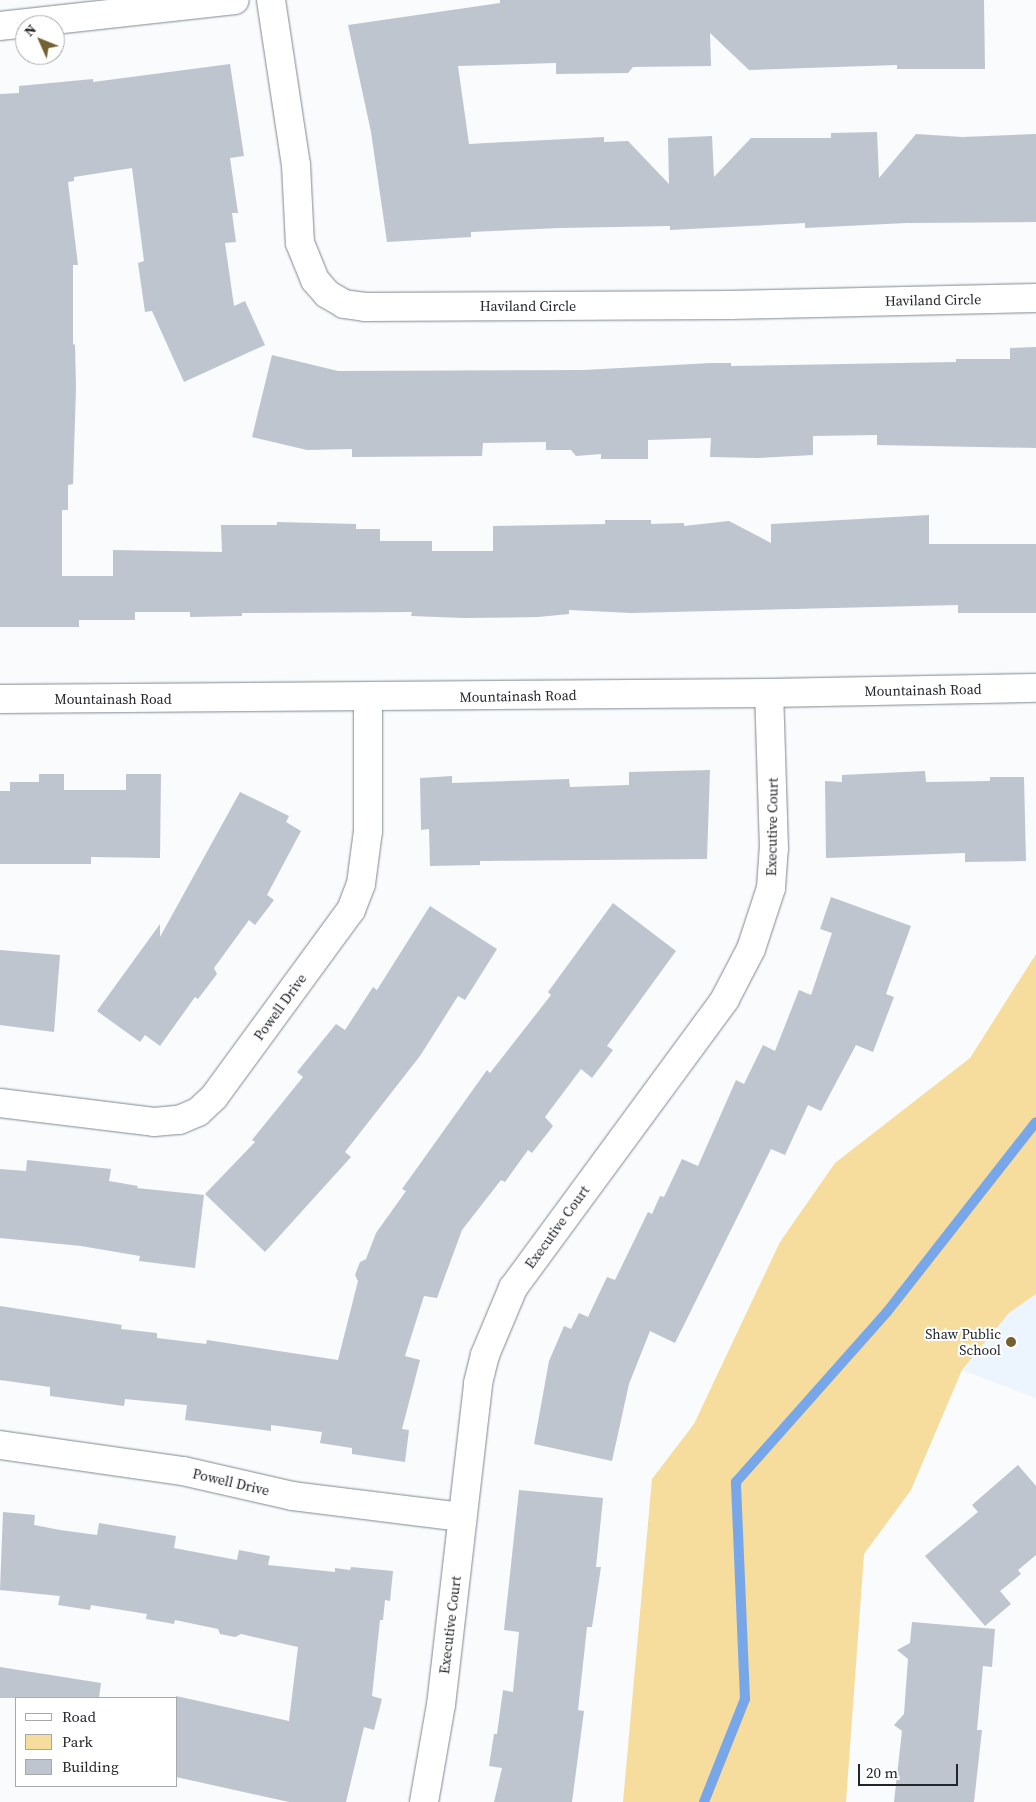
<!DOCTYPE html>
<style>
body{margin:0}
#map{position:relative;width:1036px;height:1802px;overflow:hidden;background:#f9fbfd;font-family:"Source Serif 4",serif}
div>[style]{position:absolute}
.built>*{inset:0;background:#ecf4fe}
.green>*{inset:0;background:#f6dd9d}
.stream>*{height:10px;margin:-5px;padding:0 5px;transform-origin:5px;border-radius:5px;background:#77a7e8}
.building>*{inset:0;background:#bec5cf}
.roads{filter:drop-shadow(0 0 1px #808791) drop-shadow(0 0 1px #808791)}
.minor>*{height:28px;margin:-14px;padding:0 14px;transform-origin:14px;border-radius:14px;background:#fff}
.tertiary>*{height:28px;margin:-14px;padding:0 14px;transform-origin:14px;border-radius:14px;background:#fff}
.dots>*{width:14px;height:14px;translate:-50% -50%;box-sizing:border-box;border:2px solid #fff;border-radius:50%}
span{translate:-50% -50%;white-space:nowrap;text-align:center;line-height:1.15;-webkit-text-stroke:4px #fff;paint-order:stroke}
.street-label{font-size:14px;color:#232529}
.poi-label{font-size:14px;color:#232529}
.right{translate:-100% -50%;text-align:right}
.legend{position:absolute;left:15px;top:1697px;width:162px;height:90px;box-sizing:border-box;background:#fff;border:1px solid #a7a8a9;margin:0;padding:6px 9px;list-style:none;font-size:15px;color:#232529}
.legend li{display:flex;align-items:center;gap:10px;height:25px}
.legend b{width:25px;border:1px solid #a7a8a9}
.north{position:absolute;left:15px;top:15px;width:50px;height:50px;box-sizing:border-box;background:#fff;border:1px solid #a7a8a9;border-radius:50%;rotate:314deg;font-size:14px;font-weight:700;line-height:20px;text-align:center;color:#232529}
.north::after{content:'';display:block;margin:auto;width:18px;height:22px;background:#746130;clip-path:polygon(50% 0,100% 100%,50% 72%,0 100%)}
.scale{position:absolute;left:858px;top:1764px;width:100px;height:22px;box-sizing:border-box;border:2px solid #232529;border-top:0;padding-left:6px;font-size:15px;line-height:18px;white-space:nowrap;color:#232529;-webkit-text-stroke:4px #fff;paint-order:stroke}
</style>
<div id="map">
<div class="built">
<div style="clip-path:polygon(1036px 1294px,1036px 1398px,962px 1370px,1009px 1313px)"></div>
</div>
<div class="green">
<div style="clip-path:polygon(1036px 954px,1036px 1294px,1009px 1313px,962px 1370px,911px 1490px,864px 1554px,846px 1802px,623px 1802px,652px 1479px,694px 1424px,780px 1242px,835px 1163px,970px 1058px)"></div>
</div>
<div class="stream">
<div style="left:704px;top:1802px;width:111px;rotate:-68.3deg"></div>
<div style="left:745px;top:1699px;width:217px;rotate:-92.4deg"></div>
<div style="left:736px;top:1482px;width:227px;rotate:-48.4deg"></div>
<div style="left:887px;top:1312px;width:241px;rotate:-51.9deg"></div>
</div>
<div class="building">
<div style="clip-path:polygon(500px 0,984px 0,985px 69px,897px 69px,897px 65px,749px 70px,710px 33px,711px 66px,633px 67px,628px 73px,556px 74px,556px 63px,458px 66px,469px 144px,604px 137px,604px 142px,628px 141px,669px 184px,668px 138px,712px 136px,714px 177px,751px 138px,831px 138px,831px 133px,877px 132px,879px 178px,916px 134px,962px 137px,1036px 134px,1036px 222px,907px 223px,805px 228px,805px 223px,670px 230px,670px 226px,560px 228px,471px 232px,471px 237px,387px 242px,371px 132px,348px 25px,500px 3px)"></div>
<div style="clip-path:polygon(230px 64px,244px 156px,230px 158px,238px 213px,232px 213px,236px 242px,225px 243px,234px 306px,245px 301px,265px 345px,184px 382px,152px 311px,145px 312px,138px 263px,144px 261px,132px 168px,74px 177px,74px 181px,68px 182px,78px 265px,73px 265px,73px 345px,75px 344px,76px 388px,73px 484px,68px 485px,68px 510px,62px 510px,62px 576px,113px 576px,113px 550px,222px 552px,221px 525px,277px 525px,277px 522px,356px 524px,356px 529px,380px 529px,380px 541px,432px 541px,432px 551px,493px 551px,493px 526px,605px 524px,605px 520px,651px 520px,651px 524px,684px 523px,684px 526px,729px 521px,771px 543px,771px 524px,929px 515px,929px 544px,1036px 544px,1036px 613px,958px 613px,958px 605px,631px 613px,569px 610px,569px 614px,538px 617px,464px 618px,411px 616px,412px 612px,242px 613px,242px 616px,190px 617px,190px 612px,135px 612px,135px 620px,79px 620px,79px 627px,0 627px,0 94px,19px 93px,19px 86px,93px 79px,93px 82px)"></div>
<div style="clip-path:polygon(1036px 347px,1036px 448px,877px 445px,877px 435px,813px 436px,813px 455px,758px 458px,710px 457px,711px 438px,648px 440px,648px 459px,601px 459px,601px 454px,576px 456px,571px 450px,546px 450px,546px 442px,483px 443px,482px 456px,352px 457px,352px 449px,307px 450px,252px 437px,272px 355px,338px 371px,584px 370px,711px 363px,731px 363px,731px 366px,956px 362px,956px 359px,1010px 359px,1010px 348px)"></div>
<div style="clip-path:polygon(710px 770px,707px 859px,480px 861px,480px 865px,430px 866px,429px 829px,421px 830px,420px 778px,452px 776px,452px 783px,569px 779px,570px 787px,629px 785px,629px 772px)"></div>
<div style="clip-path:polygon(925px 771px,926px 782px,990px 781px,990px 777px,1024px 777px,1026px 861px,965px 862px,965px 853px,826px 858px,825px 781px,842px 782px,842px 775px)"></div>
<div style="clip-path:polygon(39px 774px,64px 774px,64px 790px,126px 790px,126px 774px,161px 774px,160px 858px,91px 857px,91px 864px,0 864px,0 791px,10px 791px,10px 782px,39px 782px)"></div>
<div style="clip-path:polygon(240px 792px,289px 816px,286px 822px,301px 831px,267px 895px,274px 900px,255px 925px,249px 920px,214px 968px,217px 974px,198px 999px,195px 997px,160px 1046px,145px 1035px,140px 1042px,97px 1011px,160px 924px,160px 937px)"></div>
<div style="clip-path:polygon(831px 897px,911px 926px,886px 994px,894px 997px,873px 1052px,856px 1045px,821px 1111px,808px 1105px,785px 1155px,771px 1149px,675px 1343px,650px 1331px,629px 1384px,612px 1461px,534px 1444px,549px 1361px,564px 1326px,571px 1329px,579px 1313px,588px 1317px,607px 1277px,615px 1280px,648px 1212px,652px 1214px,660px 1196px,664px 1197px,682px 1159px,698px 1166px,736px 1080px,744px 1084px,763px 1045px,775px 1051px,799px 990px,811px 995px,832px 933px,820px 929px)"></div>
<div style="clip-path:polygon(613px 903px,676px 951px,607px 1046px,613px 1050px,592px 1078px,581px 1069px,545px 1117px,553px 1126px,532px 1153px,528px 1150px,505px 1182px,501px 1180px,462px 1230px,437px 1298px,424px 1296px,405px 1356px,420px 1360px,402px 1429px,409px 1430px,405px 1462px,352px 1454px,352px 1448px,320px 1443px,322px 1432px,271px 1425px,271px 1431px,185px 1420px,187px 1405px,125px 1399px,124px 1406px,50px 1396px,50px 1387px,0 1380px,0 1306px,122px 1325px,121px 1329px,157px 1333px,157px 1338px,206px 1344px,207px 1340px,338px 1360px,358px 1281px,355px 1275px,360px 1262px,366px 1259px,376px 1233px,406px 1191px,402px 1189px,487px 1070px,490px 1073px,551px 995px,548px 992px)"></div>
<div style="clip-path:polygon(430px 906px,497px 949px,465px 1000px,458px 996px,420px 1056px,345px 1152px,351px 1157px,265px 1252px,205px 1194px,255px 1142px,252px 1140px,303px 1077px,297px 1072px,336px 1024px,345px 1030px,373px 987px,377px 990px)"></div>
<div style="clip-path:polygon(0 950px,60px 955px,54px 1032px,0 1025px)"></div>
<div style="clip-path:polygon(27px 1160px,111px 1169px,109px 1181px,138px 1186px,137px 1188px,204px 1195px,195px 1268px,139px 1261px,140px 1256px,81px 1246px,0 1238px,0 1169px,26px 1171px)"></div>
<div style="clip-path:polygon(1018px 1465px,1036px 1486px,1036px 1555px,1018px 1570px,1021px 1574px,1000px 1591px,1011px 1604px,985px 1626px,925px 1556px,978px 1512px,972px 1505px)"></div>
<div style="clip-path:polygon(519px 1490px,603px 1498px,596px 1567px,601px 1567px,592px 1627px,587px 1627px,578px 1710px,584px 1711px,572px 1802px,494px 1802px,502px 1768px,489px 1766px,494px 1734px,497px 1734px,503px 1690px,513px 1692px,519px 1632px,504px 1630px)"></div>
<div style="clip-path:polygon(3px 1512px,35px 1515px,34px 1525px,60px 1530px,97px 1535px,99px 1523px,176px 1536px,174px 1548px,237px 1560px,239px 1550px,270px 1556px,268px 1565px,335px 1572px,335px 1568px,350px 1570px,351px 1567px,393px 1571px,390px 1601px,385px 1600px,383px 1620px,380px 1620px,372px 1696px,382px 1699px,374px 1730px,364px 1727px,346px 1802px,289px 1802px,176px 1777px,176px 1696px,289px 1721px,298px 1647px,241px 1634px,235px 1637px,220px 1634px,218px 1629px,175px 1620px,174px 1624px,146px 1619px,147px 1614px,91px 1605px,90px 1610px,58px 1605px,60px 1596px,0 1590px)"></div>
<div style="clip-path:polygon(912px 1622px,995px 1629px,992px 1667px,983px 1666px,977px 1730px,982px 1730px,974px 1802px,894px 1802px,902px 1731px,894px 1725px,904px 1714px,908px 1659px,897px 1650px,910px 1643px)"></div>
<div style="clip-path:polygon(0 1667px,101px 1683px,99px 1698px,0 1698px)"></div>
</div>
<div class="roads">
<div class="minor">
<div style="left:271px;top:0;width:167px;rotate:81.4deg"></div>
<div style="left:296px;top:165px;width:78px;rotate:87.1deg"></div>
<div style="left:300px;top:243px;width:40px;rotate:68deg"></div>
<div style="left:315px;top:280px;width:18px;rotate:49deg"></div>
<div style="left:327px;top:294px;width:20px;rotate:30deg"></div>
<div style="left:344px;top:304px;width:21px;rotate:8deg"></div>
<div style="left:365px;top:307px;width:365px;rotate:-0.3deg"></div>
<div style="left:730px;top:305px;width:306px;rotate:-1.3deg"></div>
<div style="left:0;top:26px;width:236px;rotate:-6.3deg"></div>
<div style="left:0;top:1103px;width:155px;rotate:7deg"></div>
<div style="left:154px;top:1122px;width:25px;rotate:-5deg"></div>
<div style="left:179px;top:1120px;width:21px;rotate:-23deg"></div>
<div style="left:198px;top:1112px;width:22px;rotate:-43deg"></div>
<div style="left:214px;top:1097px;width:232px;rotate:-53.8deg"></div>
<div style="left:351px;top:910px;width:28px;rotate:-69deg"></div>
<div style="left:361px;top:884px;width:53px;rotate:-82.5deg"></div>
<div style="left:368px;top:831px;width:133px;rotate:-90deg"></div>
<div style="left:0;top:1445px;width:185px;rotate:8.1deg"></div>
<div style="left:183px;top:1471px;width:113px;rotate:12.8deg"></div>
<div style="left:293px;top:1496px;width:170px;rotate:7.1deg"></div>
<div style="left:424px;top:1802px;width:98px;rotate:-80.1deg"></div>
<div style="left:441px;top:1705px;width:324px;rotate:-83.4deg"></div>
<div style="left:478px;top:1383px;width:29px;rotate:-76deg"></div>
<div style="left:485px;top:1355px;width:73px;rotate:-67.3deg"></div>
<div style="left:513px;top:1288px;width:358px;rotate:-53.7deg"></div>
<div style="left:725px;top:999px;width:56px;rotate:-62.5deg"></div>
<div style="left:751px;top:949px;width:64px;rotate:-71.8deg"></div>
<div style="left:771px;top:888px;width:39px;rotate:-86deg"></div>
<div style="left:774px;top:849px;width:156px;rotate:-91.8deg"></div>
</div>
<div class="tertiary">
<div style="left:0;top:699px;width:769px;rotate:-0.45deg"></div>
<div style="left:769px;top:693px;width:267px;rotate:-1.1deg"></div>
</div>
</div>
<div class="dots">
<div style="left:1011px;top:1342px;background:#746130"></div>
</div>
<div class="street-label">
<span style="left:933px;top:300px;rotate:-1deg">Haviland Circle</span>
<span style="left:528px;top:306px">Haviland Circle</span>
<span style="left:923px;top:690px;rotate:-1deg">Mountainash Road</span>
<span style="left:518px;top:696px;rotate:-1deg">Mountainash Road</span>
<span style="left:113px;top:699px">Mountainash Road</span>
<span style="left:772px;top:827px;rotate:-89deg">Executive Court</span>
<span style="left:280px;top:1007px;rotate:-54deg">Powell Drive</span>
<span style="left:557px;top:1227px;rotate:-54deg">Executive Court</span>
<span style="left:231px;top:1482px;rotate:13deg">Powell Drive</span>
<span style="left:450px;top:1625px;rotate:-83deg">Executive Court</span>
</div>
<div class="poi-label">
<span class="right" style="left:1001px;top:1342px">Shaw Public<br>School</span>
</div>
<ul class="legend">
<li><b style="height:6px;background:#fff"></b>Road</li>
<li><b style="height:14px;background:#f6dd9d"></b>Park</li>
<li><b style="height:14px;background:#bec5cf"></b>Building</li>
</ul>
<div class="north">N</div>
<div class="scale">20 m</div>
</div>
